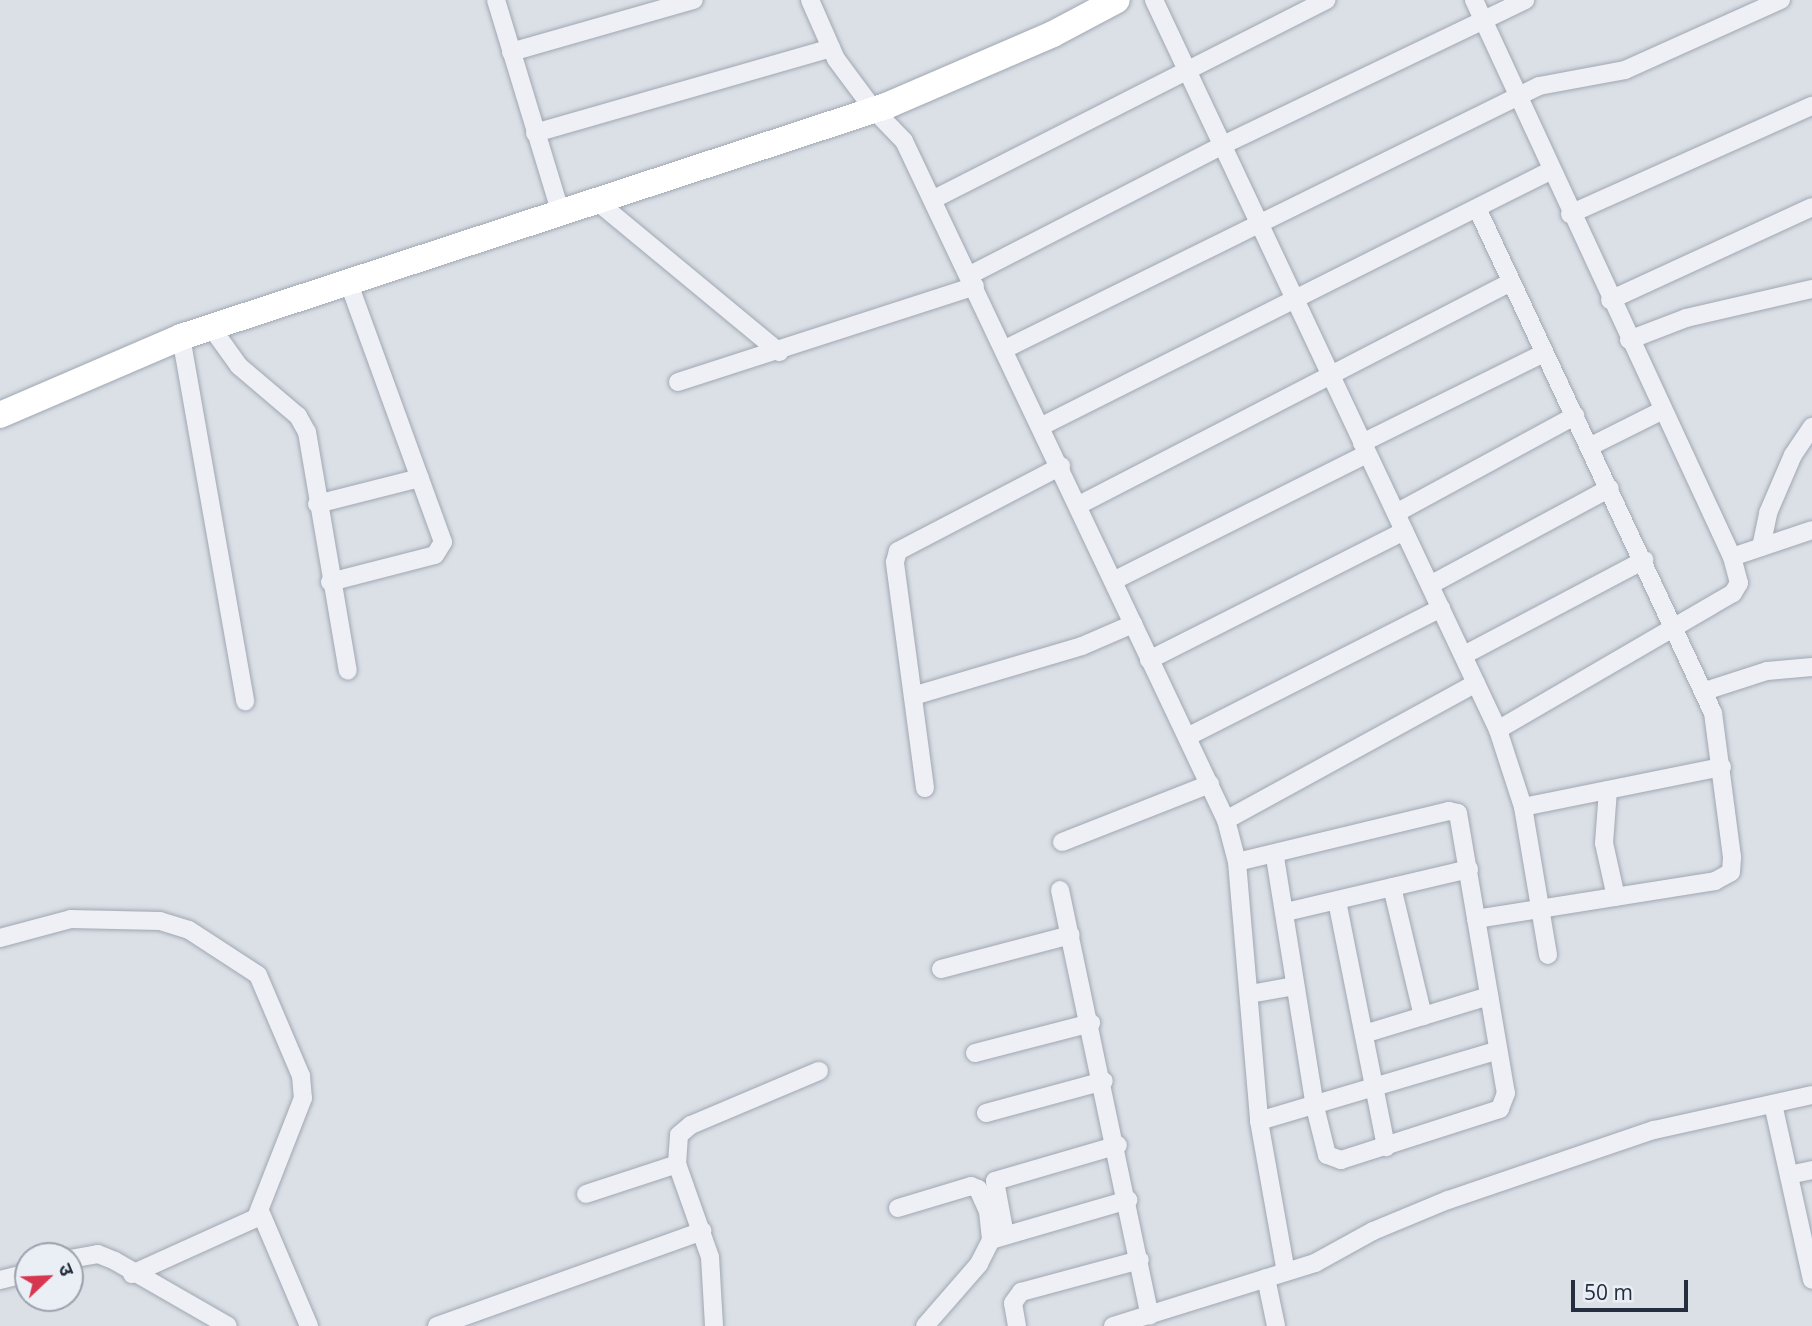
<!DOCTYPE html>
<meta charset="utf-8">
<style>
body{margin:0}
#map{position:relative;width:1812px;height:1326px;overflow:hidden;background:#dbe0e7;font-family:"Open Sans","Noto Sans Devanagari",sans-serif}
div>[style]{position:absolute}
.roads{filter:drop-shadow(0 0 2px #a0a7b1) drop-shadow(0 0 2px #a0a7b1)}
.street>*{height:18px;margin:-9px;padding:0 9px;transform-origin:9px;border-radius:9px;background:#eef0f5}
.secondary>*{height:26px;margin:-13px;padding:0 13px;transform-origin:13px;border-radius:13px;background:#fff}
span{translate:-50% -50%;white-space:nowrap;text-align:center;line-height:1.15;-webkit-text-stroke:5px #eaeff5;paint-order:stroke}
.north{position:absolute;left:14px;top:1242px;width:70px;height:70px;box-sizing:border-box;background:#eaeff5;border:2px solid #9ba2ac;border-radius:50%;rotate:67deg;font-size:19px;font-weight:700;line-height:28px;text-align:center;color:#242e3e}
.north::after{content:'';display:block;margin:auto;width:24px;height:32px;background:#d63650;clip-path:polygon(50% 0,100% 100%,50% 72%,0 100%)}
.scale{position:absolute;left:1571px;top:1280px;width:117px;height:32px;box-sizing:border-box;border:4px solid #242e3e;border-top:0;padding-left:9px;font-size:21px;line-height:24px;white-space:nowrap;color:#242e3e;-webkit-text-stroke:5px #eaeff5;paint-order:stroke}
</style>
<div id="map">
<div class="roads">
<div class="street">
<div style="left:496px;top:0;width:224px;rotate:73.1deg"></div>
<div style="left:810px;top:0;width:64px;rotate:66.2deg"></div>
<div style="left:836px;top:59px;width:64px;rotate:53.3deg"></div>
<div style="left:874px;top:110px;width:43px;rotate:45.9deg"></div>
<div style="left:904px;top:141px;width:751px;rotate:64.63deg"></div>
<div style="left:1226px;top:820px;width:43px;rotate:75.3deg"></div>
<div style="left:1237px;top:862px;width:260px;rotate:85.1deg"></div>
<div style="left:1259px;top:1121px;width:153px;rotate:79.9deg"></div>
<div style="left:1154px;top:0;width:807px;rotate:64.77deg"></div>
<div style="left:1498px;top:730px;width:81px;rotate:72deg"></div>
<div style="left:1523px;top:807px;width:150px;rotate:80.4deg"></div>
<div style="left:1474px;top:0;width:614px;rotate:65.15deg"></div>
<div style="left:1732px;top:557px;width:27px;rotate:75deg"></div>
<div style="left:1739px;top:583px;width:12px;rotate:121deg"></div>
<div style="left:1733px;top:593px;width:272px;rotate:149.8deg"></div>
<div style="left:511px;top:52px;width:190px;rotate:-15.9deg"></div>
<div style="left:535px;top:133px;width:308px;rotate:-16deg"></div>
<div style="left:934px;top:199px;width:440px;rotate:-26.9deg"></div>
<div style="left:599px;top:203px;width:234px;rotate:39.6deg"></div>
<div style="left:1570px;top:214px;width:265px;rotate:-24.1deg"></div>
<div style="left:970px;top:275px;width:284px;rotate:-27.2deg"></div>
<div style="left:1223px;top:145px;width:335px;rotate:-25.6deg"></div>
<div style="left:1610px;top:300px;width:222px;rotate:-24.7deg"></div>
<div style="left:211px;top:327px;width:48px;rotate:54.3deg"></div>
<div style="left:239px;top:366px;width:77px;rotate:40.3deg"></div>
<div style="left:298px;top:416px;width:18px;rotate:61deg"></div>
<div style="left:307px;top:432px;width:242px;rotate:80.3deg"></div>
<div style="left:181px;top:337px;width:370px;rotate:80deg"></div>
<div style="left:1629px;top:340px;width:61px;rotate:-21.1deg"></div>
<div style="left:1686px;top:318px;width:129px;rotate:-13deg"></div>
<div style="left:1005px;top:349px;width:595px;rotate:-26.22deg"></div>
<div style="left:1539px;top:86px;width:87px;rotate:-10.5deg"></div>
<div style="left:1625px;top:70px;width:171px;rotate:-24.2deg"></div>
<div style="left:678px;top:382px;width:312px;rotate:-17.9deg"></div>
<div style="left:1042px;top:426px;width:568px;rotate:-26.66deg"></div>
<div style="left:1362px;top:443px;width:203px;rotate:-26.3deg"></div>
<div style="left:1589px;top:447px;width:83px;rotate:-26.6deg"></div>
<div style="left:317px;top:504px;width:106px;rotate:-14.2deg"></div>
<div style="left:1079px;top:505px;width:486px;rotate:-27.3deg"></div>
<div style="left:1396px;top:513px;width:204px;rotate:-28.5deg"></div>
<div style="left:1761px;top:547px;width:35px;rotate:-78deg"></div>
<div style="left:1768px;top:513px;width:63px;rotate:-66.7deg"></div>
<div style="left:1793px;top:455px;width:34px;rotate:-56deg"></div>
<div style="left:1732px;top:557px;width:84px;rotate:-18.6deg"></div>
<div style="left:1113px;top:581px;width:284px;rotate:-26.6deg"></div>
<div style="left:330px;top:582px;width:108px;rotate:-14.4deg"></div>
<div style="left:435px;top:555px;width:15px;rotate:-58deg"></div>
<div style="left:443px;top:542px;width:278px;rotate:-110deg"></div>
<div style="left:1430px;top:585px;width:204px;rotate:-28.3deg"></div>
<div style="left:1464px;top:655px;width:204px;rotate:-27.8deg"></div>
<div style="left:1149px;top:660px;width:286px;rotate:-26.8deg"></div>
<div style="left:1705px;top:691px;width:65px;rotate:-17.9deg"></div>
<div style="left:1767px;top:671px;width:45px;rotate:-5.1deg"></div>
<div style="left:913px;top:696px;width:176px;rotate:-16.5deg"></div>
<div style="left:1082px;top:646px;width:56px;rotate:-23.3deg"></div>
<div style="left:1187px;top:737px;width:285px;rotate:-26.9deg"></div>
<div style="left:925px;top:788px;width:228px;rotate:-97.6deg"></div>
<div style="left:895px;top:562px;width:11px;rotate:-75deg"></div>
<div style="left:898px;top:551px;width:184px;rotate:-27.5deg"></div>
<div style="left:1608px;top:790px;width:53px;rotate:94.3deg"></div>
<div style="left:1604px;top:843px;width:55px;rotate:77.5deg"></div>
<div style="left:1523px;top:807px;width:203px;rotate:-11.4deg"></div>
<div style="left:1226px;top:820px;width:285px;rotate:-28.7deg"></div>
<div style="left:1062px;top:842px;width:159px;rotate:-21.4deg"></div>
<div style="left:1237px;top:862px;width:218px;rotate:-13.5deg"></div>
<div style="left:1449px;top:811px;width:9px;rotate:13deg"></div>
<div style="left:1458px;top:813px;width:284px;rotate:80.3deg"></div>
<div style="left:1506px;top:1093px;width:17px;rotate:111deg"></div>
<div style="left:1500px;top:1109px;width:167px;rotate:162.2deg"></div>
<div style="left:1341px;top:1160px;width:15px;rotate:-160deg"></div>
<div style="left:1327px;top:1155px;width:49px;rotate:-104deg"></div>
<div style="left:1315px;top:1107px;width:253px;rotate:-99.1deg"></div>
<div style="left:1392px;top:887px;width:133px;rotate:76.5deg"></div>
<div style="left:1060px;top:890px;width:435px;rotate:78.1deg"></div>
<div style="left:1337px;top:901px;width:251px;rotate:78.7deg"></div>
<div style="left:1286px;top:912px;width:188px;rotate:-13.2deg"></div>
<div style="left:1476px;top:919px;width:242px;rotate:-9deg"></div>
<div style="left:1715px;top:881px;width:18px;rotate:-29deg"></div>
<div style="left:1731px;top:872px;width:15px;rotate:-86deg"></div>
<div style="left:1732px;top:857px;width:145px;rotate:-97.5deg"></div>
<div style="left:1713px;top:713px;width:557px;rotate:-115.05deg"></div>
<div style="left:0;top:938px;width:73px;rotate:-15deg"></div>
<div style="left:71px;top:919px;width:89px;rotate:1.3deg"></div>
<div style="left:160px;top:921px;width:30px;rotate:17deg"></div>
<div style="left:189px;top:930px;width:82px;rotate:33.1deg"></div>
<div style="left:258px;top:975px;width:110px;rotate:66.9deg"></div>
<div style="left:301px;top:1076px;width:22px;rotate:85deg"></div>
<div style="left:303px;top:1098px;width:129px;rotate:111.4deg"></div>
<div style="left:256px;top:1218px;width:136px;rotate:155.7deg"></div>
<div style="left:941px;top:969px;width:134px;rotate:-14.7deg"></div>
<div style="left:1250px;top:994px;width:46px;rotate:-10.1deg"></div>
<div style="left:1364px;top:1034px;width:131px;rotate:-16.9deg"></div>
<div style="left:975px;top:1053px;width:120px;rotate:-14.5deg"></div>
<div style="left:1773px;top:1104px;width:180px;rotate:77.5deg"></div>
<div style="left:986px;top:1113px;width:122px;rotate:-15.2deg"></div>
<div style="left:1259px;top:1121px;width:249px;rotate:-16.5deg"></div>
<div style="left:1789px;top:1175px;width:24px;rotate:-12deg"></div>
<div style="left:586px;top:1194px;width:96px;rotate:-18.2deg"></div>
<div style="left:898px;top:1208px;width:76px;rotate:-16.8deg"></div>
<div style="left:971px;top:1186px;width:8px;rotate:23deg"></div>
<div style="left:978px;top:1189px;width:24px;rotate:66deg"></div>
<div style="left:988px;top:1211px;width:29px;rotate:84deg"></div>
<div style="left:991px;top:1240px;width:27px;rotate:117deg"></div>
<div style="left:979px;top:1264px;width:82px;rotate:131.1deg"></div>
<div style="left:260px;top:1211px;width:125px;rotate:66.9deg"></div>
<div style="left:1005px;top:1235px;width:55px;rotate:-100.5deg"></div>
<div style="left:995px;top:1181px;width:128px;rotate:-16.3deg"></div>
<div style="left:994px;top:1239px;width:140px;rotate:-16.2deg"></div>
<div style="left:70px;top:1259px;width:28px;rotate:-10deg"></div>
<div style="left:98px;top:1254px;width:18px;rotate:22deg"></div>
<div style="left:115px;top:1261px;width:130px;rotate:29.9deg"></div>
<div style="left:1266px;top:1278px;width:49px;rotate:78.2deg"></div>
<div style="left:0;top:1280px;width:29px;rotate:-14deg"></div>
<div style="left:437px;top:1326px;width:282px;rotate:-19.7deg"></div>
<div style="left:714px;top:1326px;width:69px;rotate:-93.3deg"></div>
<div style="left:710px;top:1257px;width:99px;rotate:-109.5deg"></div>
<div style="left:677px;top:1164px;width:29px;rotate:-86deg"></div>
<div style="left:679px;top:1135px;width:16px;rotate:-40deg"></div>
<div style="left:691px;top:1125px;width:139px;rotate:-22.9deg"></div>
<div style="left:1017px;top:1326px;width:23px;rotate:-100deg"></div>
<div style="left:1013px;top:1303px;width:14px;rotate:-54deg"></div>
<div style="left:1021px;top:1292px;width:123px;rotate:-15.1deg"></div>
<div style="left:1113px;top:1326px;width:212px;rotate:-17.3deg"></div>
<div style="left:1315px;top:1263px;width:66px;rotate:-28.9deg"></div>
<div style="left:1373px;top:1231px;width:81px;rotate:-22.5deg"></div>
<div style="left:1448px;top:1200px;width:218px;rotate:-18.8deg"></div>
<div style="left:1654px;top:1130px;width:162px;rotate:-12.5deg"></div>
</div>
<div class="secondary">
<div style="left:0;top:415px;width:197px;rotate:-23.3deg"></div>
<div style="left:181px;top:337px;width:742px;rotate:-18.14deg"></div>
<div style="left:886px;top:106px;width:182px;rotate:-23.3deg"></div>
<div style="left:1053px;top:34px;width:72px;rotate:-28deg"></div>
</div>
</div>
<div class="north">उ</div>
<div class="scale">50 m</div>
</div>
